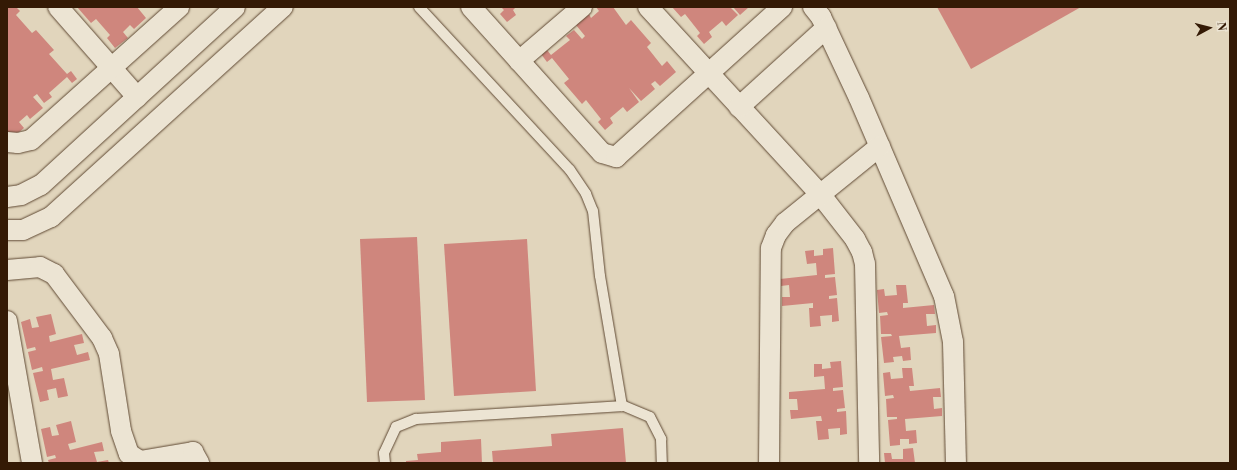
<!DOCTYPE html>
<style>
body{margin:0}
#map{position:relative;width:1237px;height:470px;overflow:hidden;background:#e1d5bc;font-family:"Libre Bodoni",serif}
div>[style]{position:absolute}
.building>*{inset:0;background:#cf867d}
.roads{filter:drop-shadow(0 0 1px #5f4933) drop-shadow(0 0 1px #5f4933)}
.service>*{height:10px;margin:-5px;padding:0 5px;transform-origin:5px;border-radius:5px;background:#ece4d3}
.minor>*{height:20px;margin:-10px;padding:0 10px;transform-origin:10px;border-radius:10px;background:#ece4d3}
span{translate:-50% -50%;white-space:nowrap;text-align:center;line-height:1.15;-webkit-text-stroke:3px #ece4d3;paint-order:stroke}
.frame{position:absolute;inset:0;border:8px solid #341a05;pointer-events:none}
.north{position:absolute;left:1189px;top:8px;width:40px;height:40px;-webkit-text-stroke:3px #ece4d3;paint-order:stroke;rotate:83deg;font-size:11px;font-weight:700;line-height:16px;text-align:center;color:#341a05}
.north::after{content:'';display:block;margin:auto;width:14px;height:18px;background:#341a05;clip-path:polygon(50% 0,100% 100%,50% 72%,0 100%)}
</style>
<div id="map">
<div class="building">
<div style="clip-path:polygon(8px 7px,16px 7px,20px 11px,16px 15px,32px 33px,36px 30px,54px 50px,49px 54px,67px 74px,71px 71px,77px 79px,72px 83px,67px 77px,49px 93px,52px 97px,44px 103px,37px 94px,33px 97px,43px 108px,30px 119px,27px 115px,19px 122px,24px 128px,12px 138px,7px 132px)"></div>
<div style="clip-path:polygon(77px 7px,137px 7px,146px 18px,134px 29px,130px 25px,123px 32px,128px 38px,115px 48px,107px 38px,110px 35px,96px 19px,91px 23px)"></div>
<div style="clip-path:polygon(501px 7px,516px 7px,513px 10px,516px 15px,507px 22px,500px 14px,504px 10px)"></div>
<div style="clip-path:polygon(596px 7px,613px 7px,626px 25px,631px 20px,651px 43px,647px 47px,662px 66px,667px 61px,676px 72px,660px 86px,655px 81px,651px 84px,655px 89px,641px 101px,629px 88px,639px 102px,627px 112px,623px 107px,610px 118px,613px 123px,605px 130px,598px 122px,601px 119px,586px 100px,582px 104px,564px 83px,569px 79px,552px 58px,547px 62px,541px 54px,547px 50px,551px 55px,570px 40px,566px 36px,574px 30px,582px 39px,585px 36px,576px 25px,589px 14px,591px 18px,599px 11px)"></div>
<div style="clip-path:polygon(672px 7px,730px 7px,738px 15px,726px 26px,722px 21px,709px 32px,712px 37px,704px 44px,697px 36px,700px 33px,685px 14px,681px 17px)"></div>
<div style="clip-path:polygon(733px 7px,749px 7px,740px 15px)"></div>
<div style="clip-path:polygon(937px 7px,1081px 7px,971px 69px)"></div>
<div style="clip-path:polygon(417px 237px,425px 400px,367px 402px,360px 239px)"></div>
<div style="clip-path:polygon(527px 239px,536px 391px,454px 396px,444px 244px)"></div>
<div style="clip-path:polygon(833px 248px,835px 274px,825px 275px,825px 278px,835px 277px,837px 295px,829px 296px,829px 299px,837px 298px,839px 321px,832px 322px,832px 315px,820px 316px,821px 326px,810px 327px,809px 308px,813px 308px,813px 303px,782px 306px,782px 297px,790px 297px,789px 285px,781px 286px,780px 279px,817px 275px,816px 263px,807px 264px,805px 251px,814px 250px,814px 256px,823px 255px,823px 249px)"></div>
<div style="clip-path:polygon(896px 285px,906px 285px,908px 303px,903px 303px,903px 308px,934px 305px,935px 314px,926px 314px,927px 326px,936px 325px,936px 333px,899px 336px,901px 348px,910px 347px,911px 360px,903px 361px,902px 356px,893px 357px,894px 362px,884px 363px,881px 337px,892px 336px,891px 334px,881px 334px,880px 316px,888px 315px,887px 312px,879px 313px,877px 290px,884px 289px,885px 296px,897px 295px)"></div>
<div style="clip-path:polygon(51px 314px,56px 334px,49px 336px,50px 342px,82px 334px,84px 343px,74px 345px,77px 355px,88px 352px,90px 360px,51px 369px,53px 380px,64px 378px,68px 396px,58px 398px,56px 388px,47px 390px,49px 400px,40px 402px,33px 373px,43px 371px,42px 367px,32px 370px,28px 352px,36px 350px,35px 347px,27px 349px,21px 322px,30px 319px,32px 328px,39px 327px,36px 317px)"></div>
<div style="clip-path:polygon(841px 361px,843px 387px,833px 388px,833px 391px,843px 390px,845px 408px,837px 409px,837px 412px,846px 411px,847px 434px,840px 435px,840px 428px,828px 429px,829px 439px,818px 440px,816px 421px,822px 421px,821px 416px,791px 419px,790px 410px,798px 410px,797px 399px,789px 399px,789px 392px,825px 389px,824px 376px,814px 377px,814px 364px,822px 364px,822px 369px,831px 368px,830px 362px)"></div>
<div style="clip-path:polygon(902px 368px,912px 368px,914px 386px,909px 386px,910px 391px,940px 388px,941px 397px,933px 397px,934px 409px,942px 408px,942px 416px,905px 419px,906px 431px,916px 430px,917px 443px,909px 444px,909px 439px,900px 439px,900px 445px,890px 446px,888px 420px,897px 419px,897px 417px,887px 417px,886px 399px,894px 398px,893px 395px,885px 396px,883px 373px,890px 372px,891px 379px,903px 378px)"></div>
<div style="clip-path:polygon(71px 421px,76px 442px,68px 444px,70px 450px,102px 442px,104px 451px,94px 452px,97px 462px,108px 460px,109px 463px,49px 463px,48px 460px,56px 458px,55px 455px,47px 457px,41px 429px,50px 427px,52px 436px,59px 435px,56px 425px)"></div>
<div style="clip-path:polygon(623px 428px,626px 463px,493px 463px,492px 451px,552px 446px,551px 434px)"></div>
<div style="clip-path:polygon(481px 439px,482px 463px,406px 463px,406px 461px,418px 460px,417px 454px,441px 452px,441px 442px)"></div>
<div style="clip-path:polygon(913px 448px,915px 463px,885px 463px,884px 453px,891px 453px,892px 459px,903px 459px,903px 449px)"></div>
</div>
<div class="roads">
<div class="service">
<div style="left:419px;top:7px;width:222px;rotate:47.2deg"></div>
<div style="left:570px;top:170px;width:29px;rotate:56deg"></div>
<div style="left:586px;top:194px;width:18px;rotate:68deg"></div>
<div style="left:593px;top:211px;width:65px;rotate:83.9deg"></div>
<div style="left:600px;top:276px;width:132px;rotate:80.4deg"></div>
<div style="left:385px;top:463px;width:10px;rotate:-96deg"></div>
<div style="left:384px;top:453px;width:29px;rotate:-65deg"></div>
<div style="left:396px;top:427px;width:22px;rotate:-22deg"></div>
<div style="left:416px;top:419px;width:208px;rotate:-3.6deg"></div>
<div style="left:624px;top:406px;width:28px;rotate:23deg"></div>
<div style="left:650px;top:417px;width:25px;rotate:63deg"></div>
<div style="left:661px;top:439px;width:24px;rotate:88deg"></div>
</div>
<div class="minor">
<div style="left:58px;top:7px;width:120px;rotate:48.7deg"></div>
<div style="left:471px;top:7px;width:196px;rotate:48.1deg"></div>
<div style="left:602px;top:153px;width:15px;rotate:16deg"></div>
<div style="left:616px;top:157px;width:224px;rotate:-42.1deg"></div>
<div style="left:648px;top:7px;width:254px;rotate:47.4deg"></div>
<div style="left:820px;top:194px;width:57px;rotate:52.1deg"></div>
<div style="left:855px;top:239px;width:15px;rotate:62deg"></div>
<div style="left:862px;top:252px;width:12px;rotate:76deg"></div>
<div style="left:865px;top:264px;width:199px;rotate:88.8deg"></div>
<div style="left:813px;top:7px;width:13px;rotate:51deg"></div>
<div style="left:821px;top:17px;width:89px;rotate:64.9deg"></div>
<div style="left:859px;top:98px;width:215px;rotate:66.8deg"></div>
<div style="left:944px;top:296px;width:47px;rotate:78.9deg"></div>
<div style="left:953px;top:342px;width:121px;rotate:88.6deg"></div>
<div style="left:519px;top:61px;width:83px;rotate:-40.6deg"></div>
<div style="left:739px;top:107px;width:118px;rotate:-42.2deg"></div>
<div style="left:7px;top:142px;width:11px;rotate:5deg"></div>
<div style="left:18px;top:143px;width:13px;rotate:-13deg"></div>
<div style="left:31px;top:140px;width:199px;rotate:-41.9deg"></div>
<div style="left:7px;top:197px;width:14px;rotate:-8deg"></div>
<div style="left:21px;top:195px;width:22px;rotate:-27deg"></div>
<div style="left:41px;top:185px;width:263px;rotate:-42.5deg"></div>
<div style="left:7px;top:230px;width:16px"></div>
<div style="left:23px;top:230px;width:31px;rotate:-25deg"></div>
<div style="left:51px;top:217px;width:313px;rotate:-42.2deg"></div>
<div style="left:7px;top:270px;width:33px;rotate:-5deg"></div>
<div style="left:40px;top:267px;width:16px;rotate:27deg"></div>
<div style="left:54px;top:274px;width:80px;rotate:53.1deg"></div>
<div style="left:102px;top:338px;width:17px;rotate:66deg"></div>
<div style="left:109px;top:354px;width:78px;rotate:81.1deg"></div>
<div style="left:121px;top:431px;width:24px;rotate:71deg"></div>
<div style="left:129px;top:454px;width:13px;rotate:32deg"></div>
<div style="left:140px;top:461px;width:54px;rotate:-9.6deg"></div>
<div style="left:193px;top:452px;width:13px;rotate:61deg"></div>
<div style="left:7px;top:321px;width:144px;rotate:80deg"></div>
<div style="left:769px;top:463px;width:215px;rotate:-89.5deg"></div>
<div style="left:771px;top:248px;width:14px;rotate:-69deg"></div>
<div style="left:776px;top:235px;width:15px;rotate:-53deg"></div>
<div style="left:785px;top:223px;width:122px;rotate:-39deg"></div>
</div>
</div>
<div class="frame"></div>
<div class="north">N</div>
</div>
